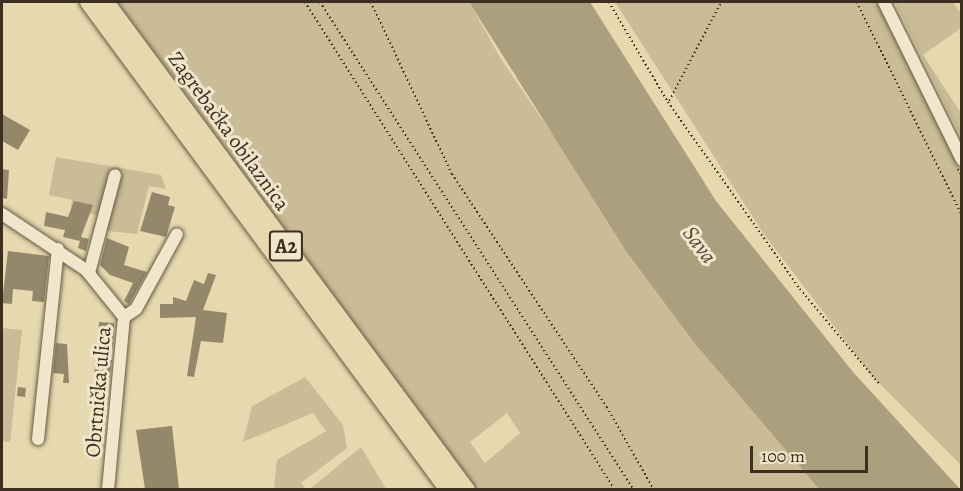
<!DOCTYPE html>
<meta charset="utf-8">
<style>
body{margin:0}
#map{position:relative;width:963px;height:491px;overflow:hidden;background:#e6d9af;font-family:Alegreya,serif}
div>[style]{position:absolute}
.green>*{inset:0;background:#c9bc97}
.water>*{inset:0;background:#ac9f7e}
.building>*{inset:0;background:#94876a}
.path>*{height:1.5px;margin-top:-0.75px;transform-origin:0;background:repeating-linear-gradient(90deg,#3c2f1f 0 1.5px,transparent 0 4.5px)}
.roads{filter:drop-shadow(0 0 2px #665a43) drop-shadow(0 0 2px #665a43)}
.minor>*{height:12px;margin:-6px;padding:0 6px;transform-origin:6px;border-radius:6px;background:#efe6cb}
.highway>*{height:16px;margin:-8px;padding:0 8px;transform-origin:8px;border-radius:8px;background:#e6d9af}
span{translate:-50% -50%;white-space:nowrap;text-align:center;line-height:1.15;-webkit-text-stroke:6px #efe6cb;paint-order:stroke}
.shield-label span{padding:2px 4px;background:#efe6cb;border:2px solid;border-radius:4px;-webkit-text-stroke-width:0}
.shield-label{font-size:20px;color:#3c2f1f;font-weight:700}
.street-label{font-size:21px;color:#3c2f1f}
.water-label{font-size:22px;color:#584b37;font-style:italic}
.frame{position:absolute;inset:0;border:3px solid #3c2f1f;pointer-events:none}
.scale{position:absolute;left:750px;top:446px;width:118px;height:27px;box-sizing:border-box;border:3px solid #3c2f1f;border-top:0;padding-left:8px;font-size:18px;line-height:21px;white-space:nowrap;color:#3c2f1f;-webkit-text-stroke:4px #efe6cb;paint-order:stroke}
</style>
<div id="map">
<div class="green">
<div style="clip-path:polygon(evenodd,117px 2px,469px 2px,501px 59px,696px 345px,819px 489px,477px 489px,117px 2px,507px 413px,520px 433px,485px 463px,470px 442px,507px 413px)"></div>
<div style="clip-path:polygon(615px 2px,878px 2px,961px 171px,961px 465px,872px 376px,763px 233px)"></div>
<div style="clip-path:polygon(895px 2px,953px 2px,961px 13px,961px 28px,923px 55px,961px 113px,961px 136px)"></div>
<div style="clip-path:polygon(56px 157px,161px 175px,166px 189px,149px 186px,137px 234px,99px 230px,101px 216px,71px 210px,72px 200px,49px 195px)"></div>
<div style="clip-path:polygon(2px 328px,22px 330px,10px 442px,2px 441px)"></div>
<div style="clip-path:polygon(305px 377px,343px 425px,347px 448px,301px 483px,306px 489px,274px 489px,277px 460px,326px 431px,313px 413px,243px 442px,252px 406px)"></div>
<div style="clip-path:polygon(361px 447px,386px 489px,310px 489px)"></div>
</div>
<div class="water">
<div style="clip-path:polygon(469px 2px,590px 2px,716px 201px,853px 372px,960px 489px,819px 489px,696px 345px,626px 251px)"></div>
</div>
<div class="building">
<div style="clip-path:polygon(2px 114px,30px 130px,18px 150px,2px 141px)"></div>
<div style="clip-path:polygon(2px 169px,9px 170px,7px 199px,2px 198px)"></div>
<div style="clip-path:polygon(152px 192px,170px 197px,168px 205px,175px 207px,166px 237px,140px 231px)"></div>
<div style="clip-path:polygon(74px 201px,93px 205px,81px 237px,89px 239px,86px 251px,78px 248px,80px 241px,63px 237px,65px 230px,44px 226px,46px 212px,68px 217px)"></div>
<div style="clip-path:polygon(107px 238px,129px 247px,124px 265px,147px 272px,129px 304px,124px 301px,133px 283px,110px 275px,100px 265px)"></div>
<div style="clip-path:polygon(8px 251px,49px 256px,44px 302px,32px 301px,33px 291px,13px 289px,12px 304px,2px 303px)"></div>
<div style="clip-path:polygon(208px 273px,216px 275px,203px 310px,227px 313px,223px 343px,201px 341px,194px 377px,187px 376px,196px 317px,160px 318px,160px 304px,173px 304px,173px 297px,186px 301px,194px 280px,204px 284px)"></div>
<div style="clip-path:polygon(99px 322px,114px 323px,113px 347px,98px 346px)"></div>
<div style="clip-path:polygon(56px 343px,67px 344px,69px 383px,63px 383px,64px 374px,53px 373px)"></div>
<div style="clip-path:polygon(95px 359px,112px 360px,107px 393px,94px 392px)"></div>
<div style="clip-path:polygon(18px 387px,26px 388px,25px 397px,17px 396px)"></div>
<div style="clip-path:polygon(172px 426px,179px 489px,145px 489px,136px 430px)"></div>
</div>
<div class="path">
<div style="left:305px;top:2px;width:578px;rotate:57.57deg"></div>
<div style="left:320px;top:2px;width:580px;rotate:57.24deg"></div>
<div style="left:371px;top:2px;width:190px;rotate:64.8deg"></div>
<div style="left:452px;top:174px;width:280px;rotate:56.4deg"></div>
<div style="left:607px;top:407px;width:95px;rotate:60.5deg"></div>
<div style="left:609px;top:2px;width:116px;rotate:59.5deg"></div>
<div style="left:668px;top:102px;width:229px;rotate:54.8deg"></div>
<div style="left:800px;top:289px;width:126px;rotate:50.1deg"></div>
<div style="left:857px;top:2px;width:237px;rotate:63.8deg"></div>
<div style="left:669px;top:101px;width:112px;rotate:-62.3deg"></div>
<div style="left:958px;top:169px;width:8px;rotate:60deg"></div>
</div>
<div class="roads">
<div class="minor">
<div style="left:884px;top:2px;width:176px;rotate:63.7deg"></div>
<div style="left:2px;top:214px;width:101px;rotate:33.7deg"></div>
<div style="left:86px;top:270px;width:60px;rotate:51deg"></div>
<div style="left:124px;top:317px;width:172px;rotate:95.3deg"></div>
<div style="left:89px;top:273px;width:101px;rotate:-75.1deg"></div>
<div style="left:124px;top:317px;width:14px;rotate:-34deg"></div>
<div style="left:136px;top:309px;width:85px;rotate:-61.3deg"></div>
<div style="left:38px;top:439px;width:191px;rotate:-84deg"></div>
</div>
<div class="highway">
<div style="left:88px;top:2px;width:606px;rotate:53.58deg"></div>
<div style="left:106px;top:2px;width:607px;rotate:53.51deg"></div>
</div>
</div>
<div class="shield-label">
<span style="left:286px;top:246px">A2</span>
</div>
<div class="street-label">
<span style="left:229px;top:131px;rotate:54deg">Zagrebačka obilaznica</span>
<span style="left:98px;top:392px;rotate:-85deg">Obrtnička ulica</span>
</div>
<div class="water-label">
<span style="left:699px;top:245px;rotate:53deg">Sava</span>
</div>
<div class="frame"></div>
<div class="scale">100 m</div>
</div>
